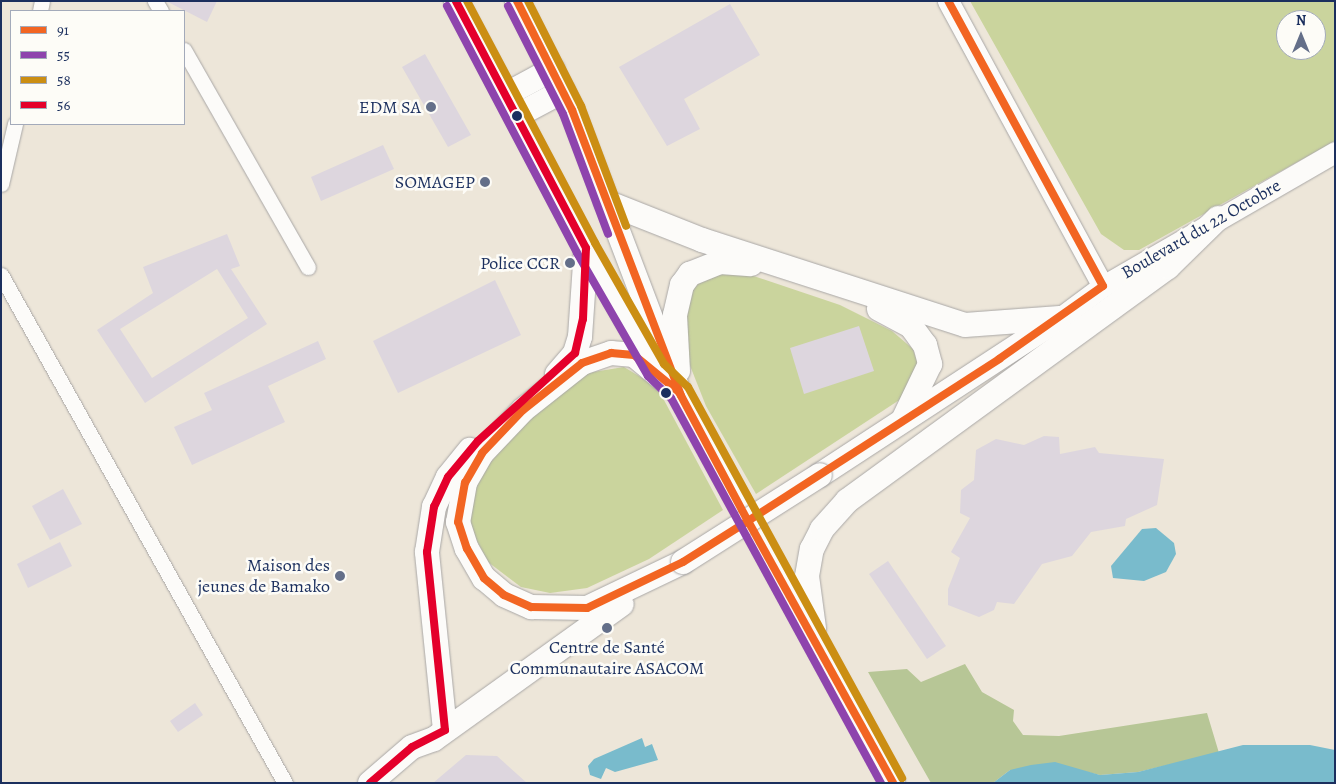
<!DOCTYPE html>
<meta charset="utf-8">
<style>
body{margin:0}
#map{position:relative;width:1336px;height:784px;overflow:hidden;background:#ede6d9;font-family:Alegreya,serif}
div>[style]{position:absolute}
.green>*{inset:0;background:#cad49d}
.forest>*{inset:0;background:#b7c696}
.water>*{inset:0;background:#79bbcc}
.building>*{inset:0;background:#ddd6de}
.roads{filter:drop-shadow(0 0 1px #a9a7a6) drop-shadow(0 0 1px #a9a7a6)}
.street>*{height:15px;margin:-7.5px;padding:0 7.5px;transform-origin:7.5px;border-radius:7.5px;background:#fcfbf9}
.secondary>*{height:21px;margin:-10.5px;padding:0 10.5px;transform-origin:10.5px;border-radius:10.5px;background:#fcfbf9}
.primary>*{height:24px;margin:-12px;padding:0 12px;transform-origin:12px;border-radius:12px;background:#fcfbf9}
.bridges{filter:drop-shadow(0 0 1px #a9a7a6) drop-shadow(0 0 1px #a9a7a6)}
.primary-bridge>*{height:24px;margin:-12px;padding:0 12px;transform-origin:12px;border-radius:12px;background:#fcfbf9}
.bus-1>*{height:8px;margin:-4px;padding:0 4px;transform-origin:4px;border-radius:4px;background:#f26522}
.bus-2>*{height:8px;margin:-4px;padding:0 4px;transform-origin:4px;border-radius:4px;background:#8e44ad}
.bus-3>*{height:8px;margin:-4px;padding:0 4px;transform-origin:4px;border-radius:4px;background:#cb8e13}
.bus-4>*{height:8px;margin:-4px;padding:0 4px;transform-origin:4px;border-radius:4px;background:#e4002b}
.dots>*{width:14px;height:14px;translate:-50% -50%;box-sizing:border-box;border:2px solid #fdfcf7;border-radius:50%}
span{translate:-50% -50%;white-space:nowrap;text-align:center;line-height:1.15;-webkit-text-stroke:5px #fdfcf7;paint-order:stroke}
.poi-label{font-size:18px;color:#1b2f5e}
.right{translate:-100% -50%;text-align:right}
.street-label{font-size:18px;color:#1b2f5e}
.frame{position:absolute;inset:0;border:2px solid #1b2f5e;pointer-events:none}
.legend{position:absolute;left:10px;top:10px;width:175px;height:115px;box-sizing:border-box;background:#fdfcf7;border:1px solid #a3aaba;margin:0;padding:6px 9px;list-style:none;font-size:15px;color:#1b2f5e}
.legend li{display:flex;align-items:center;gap:10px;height:25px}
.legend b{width:25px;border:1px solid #a3aaba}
.north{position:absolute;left:1276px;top:10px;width:50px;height:50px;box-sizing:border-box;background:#fdfcf7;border:1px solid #a3aaba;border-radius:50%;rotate:0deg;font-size:14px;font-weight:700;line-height:20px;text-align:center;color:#1b2f5e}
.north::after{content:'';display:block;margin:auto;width:18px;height:22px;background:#646f89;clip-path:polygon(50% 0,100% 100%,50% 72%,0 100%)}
</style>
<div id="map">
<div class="green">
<div style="clip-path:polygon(evenodd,970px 1px,1335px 1px,1335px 141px,1139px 250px,1124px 250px,1101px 234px,970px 1px,1286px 20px,1316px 20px,1316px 50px,1286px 50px,1286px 20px)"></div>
<div style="clip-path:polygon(739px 271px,840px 305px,892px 331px,913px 349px,919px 366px,910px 393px,756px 494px,706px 406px,687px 358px,686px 295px,698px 277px)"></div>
<div style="clip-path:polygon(624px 367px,657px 387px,723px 510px,649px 559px,587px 588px,550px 593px,521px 587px,488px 562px,468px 524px,473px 483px,529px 417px,587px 373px)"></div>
</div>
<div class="forest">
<div style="clip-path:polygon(965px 664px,982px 692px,1014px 710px,1013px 721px,1023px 735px,1059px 736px,1207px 713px,1219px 753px,1138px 772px,1100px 775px,1078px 770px,1010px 770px,993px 783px,931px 783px,868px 672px,907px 669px,921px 682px)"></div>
</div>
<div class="water">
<div style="clip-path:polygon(1156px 528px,1174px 543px,1176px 554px,1166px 572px,1144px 581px,1113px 578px,1111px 566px,1142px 529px)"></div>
<div style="clip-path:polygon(642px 738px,645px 747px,652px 744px,658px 760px,615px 772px,606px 768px,601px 779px,590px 775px,588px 766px,594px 759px)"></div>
<div style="clip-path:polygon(1243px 745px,1310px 745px,1335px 750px,1335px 783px,993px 783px,1010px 770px,1031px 765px,1055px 762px,1100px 775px,1138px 772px)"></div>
</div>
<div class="building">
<div style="clip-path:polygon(166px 1px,217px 1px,207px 22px)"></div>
<div style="clip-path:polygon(730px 4px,760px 55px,684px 99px,700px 129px,667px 146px,619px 67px)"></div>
<div style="clip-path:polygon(425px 54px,471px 135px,448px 147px,402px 67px)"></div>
<div style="clip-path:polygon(383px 145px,394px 169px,321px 201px,311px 177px)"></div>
<div style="clip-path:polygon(evenodd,227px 234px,240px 266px,231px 269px,267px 324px,145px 403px,97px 330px,153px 293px,143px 267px,227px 234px,217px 269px,248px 318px,152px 378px,120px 329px,217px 269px)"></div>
<div style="clip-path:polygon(495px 280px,521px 335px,398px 393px,373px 341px)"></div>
<div style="clip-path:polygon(859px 326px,874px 371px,804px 394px,790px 348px)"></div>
<div style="clip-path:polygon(318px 341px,326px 359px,268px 386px,285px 422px,192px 465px,174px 427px,212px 410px,204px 393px)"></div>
<div style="clip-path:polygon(1044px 436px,1059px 437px,1060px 454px,1095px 447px,1099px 453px,1164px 459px,1157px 505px,1126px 519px,1125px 526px,1091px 532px,1072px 556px,1042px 564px,1014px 604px,997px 602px,994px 610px,979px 617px,948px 605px,948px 589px,960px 558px,951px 552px,970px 518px,960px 513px,961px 490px,974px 480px,976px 450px,996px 439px,1024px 445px)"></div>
<div style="clip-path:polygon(63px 489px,82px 524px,50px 540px,32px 506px)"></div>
<div style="clip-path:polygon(60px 542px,72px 566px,28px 588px,17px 564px)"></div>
<div style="clip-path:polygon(888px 561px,946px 646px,927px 659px,869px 574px)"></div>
<div style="clip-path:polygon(195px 703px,203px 715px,178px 732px,170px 721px)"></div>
<div style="clip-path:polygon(466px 755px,497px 756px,527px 783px,433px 783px)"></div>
</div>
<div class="roads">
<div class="street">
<div style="left:155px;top:1px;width:12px;rotate:59deg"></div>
<div style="left:40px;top:11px;width:10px;rotate:-79deg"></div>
<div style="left:184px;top:50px;width:250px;rotate:60.3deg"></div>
<div style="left:1px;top:184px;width:62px;rotate:-76.9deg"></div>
<div style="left:1px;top:275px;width:582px;rotate:60.79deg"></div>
</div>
<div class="secondary">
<div style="left:948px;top:1px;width:324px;rotate:61.5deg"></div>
<div style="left:1060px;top:318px;width:54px;rotate:-36.7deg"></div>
<div style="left:1103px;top:286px;width:268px;rotate:-30deg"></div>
</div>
<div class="primary">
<div style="left:456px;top:1px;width:279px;rotate:62.2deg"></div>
<div style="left:586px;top:248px;width:137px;rotate:60.3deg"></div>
<div style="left:517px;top:1px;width:122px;rotate:63.2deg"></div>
<div style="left:572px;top:110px;width:302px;rotate:69.2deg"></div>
<div style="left:679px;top:392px;width:446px;rotate:61.3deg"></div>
<div style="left:507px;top:94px;width:52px;rotate:-28.5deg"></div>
<div style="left:518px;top:115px;width:51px;rotate:-28.1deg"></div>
<div style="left:606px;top:202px;width:103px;rotate:21.6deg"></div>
<div style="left:702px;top:240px;width:276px;rotate:17.9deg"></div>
<div style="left:965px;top:325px;width:95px;rotate:-4.2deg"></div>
<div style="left:879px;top:309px;width:36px;rotate:28deg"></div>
<div style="left:911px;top:326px;width:24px;rotate:54deg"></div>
<div style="left:925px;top:345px;width:20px;rotate:75deg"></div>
<div style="left:930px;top:364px;width:62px;rotate:115.7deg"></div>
<div style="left:678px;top:371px;width:56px;rotate:-93.1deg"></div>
<div style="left:675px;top:315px;width:31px;rotate:-77deg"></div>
<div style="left:682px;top:285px;width:14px;rotate:-54deg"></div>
<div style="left:690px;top:274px;width:32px;rotate:-22deg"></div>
<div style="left:720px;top:262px;width:31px;rotate:4deg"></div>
<div style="left:557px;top:374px;width:28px;rotate:-49deg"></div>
<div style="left:575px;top:353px;width:17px;rotate:-73deg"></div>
<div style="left:580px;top:337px;width:89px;rotate:-86.1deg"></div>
<div style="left:676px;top:390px;width:55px;rotate:-140.2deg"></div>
<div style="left:634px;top:355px;width:23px;rotate:-175deg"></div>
<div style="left:611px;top:353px;width:31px;rotate:161deg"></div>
<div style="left:582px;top:363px;width:75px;rotate:141.5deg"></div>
<div style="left:523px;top:410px;width:59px;rotate:133.6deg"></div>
<div style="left:482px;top:453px;width:34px;rotate:120deg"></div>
<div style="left:465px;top:483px;width:40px;rotate:100deg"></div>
<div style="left:458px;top:522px;width:28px;rotate:72deg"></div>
<div style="left:467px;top:549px;width:34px;rotate:60deg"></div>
<div style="left:484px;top:578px;width:26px;rotate:40deg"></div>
<div style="left:504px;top:595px;width:30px;rotate:24deg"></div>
<div style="left:531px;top:607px;width:56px;rotate:1deg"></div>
<div style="left:587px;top:608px;width:106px;rotate:-25.6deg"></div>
<div style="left:820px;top:475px;width:285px;rotate:-33.2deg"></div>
<div style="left:814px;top:628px;width:52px;rotate:-97.7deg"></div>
<div style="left:807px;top:576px;width:27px;rotate:-80deg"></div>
<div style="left:812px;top:549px;width:22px;rotate:-63deg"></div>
<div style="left:822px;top:529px;width:38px;rotate:-48deg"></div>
<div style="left:847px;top:501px;width:397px;rotate:-36.1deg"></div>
<div style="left:1168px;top:267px;width:70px;rotate:-44.4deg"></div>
<div style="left:445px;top:730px;width:179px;rotate:-95.8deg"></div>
<div style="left:427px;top:552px;width:46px;rotate:-81.2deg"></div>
<div style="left:434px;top:507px;width:33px;rotate:-65deg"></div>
<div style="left:448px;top:477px;width:35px;rotate:-51deg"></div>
<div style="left:370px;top:783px;width:55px;rotate:-40.6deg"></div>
<div style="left:412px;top:747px;width:23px;rotate:-20deg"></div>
<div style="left:434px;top:739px;width:231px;rotate:-35.7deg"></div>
</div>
</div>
<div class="bridges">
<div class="primary-bridge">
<div style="left:683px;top:562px;width:162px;rotate:-32.4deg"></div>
</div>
</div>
<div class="bus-1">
<div style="left:517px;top:1px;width:122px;rotate:63.2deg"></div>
<div style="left:572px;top:110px;width:306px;rotate:69.1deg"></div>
<div style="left:611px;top:353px;width:23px;rotate:5deg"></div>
<div style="left:634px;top:355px;width:58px;rotate:39.4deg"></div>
<div style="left:679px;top:392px;width:146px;rotate:61.9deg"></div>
<div style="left:748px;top:521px;width:77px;rotate:147.8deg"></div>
<div style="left:683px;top:562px;width:106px;rotate:154.4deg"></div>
<div style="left:587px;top:608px;width:56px;rotate:-179deg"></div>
<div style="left:531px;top:607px;width:30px;rotate:-156deg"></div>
<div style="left:504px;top:595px;width:26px;rotate:-140deg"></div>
<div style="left:484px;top:578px;width:34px;rotate:-120deg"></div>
<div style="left:467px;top:549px;width:28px;rotate:-108deg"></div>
<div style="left:458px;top:522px;width:40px;rotate:-80deg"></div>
<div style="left:465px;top:483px;width:34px;rotate:-60deg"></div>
<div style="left:482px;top:453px;width:59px;rotate:-46.4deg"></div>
<div style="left:523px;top:410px;width:75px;rotate:-38.5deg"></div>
<div style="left:582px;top:363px;width:31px;rotate:-19deg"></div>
<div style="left:748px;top:521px;width:299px;rotate:61deg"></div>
<div style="left:748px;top:521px;width:299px;rotate:-32.8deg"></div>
<div style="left:999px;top:359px;width:127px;rotate:-35.1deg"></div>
<div style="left:1103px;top:286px;width:324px;rotate:-118.5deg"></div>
</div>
<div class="bus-2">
<div style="left:447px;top:6px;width:279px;rotate:62.2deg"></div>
<div style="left:577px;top:253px;width:142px;rotate:60deg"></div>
<div style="left:648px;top:376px;width:32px;rotate:44deg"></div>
<div style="left:671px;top:398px;width:439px;rotate:61.4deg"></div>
<div style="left:508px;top:6px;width:121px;rotate:63deg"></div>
<div style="left:563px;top:114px;width:128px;rotate:69.4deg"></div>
</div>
<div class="bus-3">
<div style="left:467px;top:1px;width:274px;rotate:62.1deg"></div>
<div style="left:595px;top:243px;width:139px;rotate:60.3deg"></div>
<div style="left:664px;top:364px;width:33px;rotate:44deg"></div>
<div style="left:688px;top:387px;width:446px;rotate:61.3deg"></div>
<div style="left:528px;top:1px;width:118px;rotate:63.2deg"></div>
<div style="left:581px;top:106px;width:128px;rotate:69.4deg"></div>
</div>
<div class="bus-4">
<div style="left:370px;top:783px;width:55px;rotate:-40.6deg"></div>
<div style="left:412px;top:747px;width:37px;rotate:-27deg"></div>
<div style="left:445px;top:730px;width:179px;rotate:-95.8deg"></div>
<div style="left:427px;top:552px;width:46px;rotate:-81.2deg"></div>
<div style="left:434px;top:507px;width:33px;rotate:-65deg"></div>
<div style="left:448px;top:477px;width:47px;rotate:-50.2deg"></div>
<div style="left:478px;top:441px;width:131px;rotate:-42.2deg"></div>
<div style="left:575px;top:353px;width:35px;rotate:-77deg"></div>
<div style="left:583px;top:319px;width:71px;rotate:-87.6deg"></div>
<div style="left:586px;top:248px;width:279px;rotate:-117.8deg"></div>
</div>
<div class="dots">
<div style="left:431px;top:107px;background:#646f89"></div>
<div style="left:517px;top:116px;background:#1b2f5e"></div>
<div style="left:485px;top:182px;background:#646f89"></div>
<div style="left:570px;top:263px;background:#646f89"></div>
<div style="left:666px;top:393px;background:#1b2f5e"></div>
<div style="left:340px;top:576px;background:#646f89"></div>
<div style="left:607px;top:628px;background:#646f89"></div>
</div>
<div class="poi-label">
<span class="right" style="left:421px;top:107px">EDM SA</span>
<span class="right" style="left:475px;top:182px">SOMAGEP</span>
<span class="right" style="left:560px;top:263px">Police CCR</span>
<span class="right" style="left:330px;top:576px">Maison des<br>jeunes de Bamako</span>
<span style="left:607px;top:658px">Centre de Santé<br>Communautaire ASACOM</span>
</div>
<div class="street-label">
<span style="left:1201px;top:229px;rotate:-30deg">Boulevard du 22 Octobre</span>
</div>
<div class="frame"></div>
<ul class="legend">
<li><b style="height:6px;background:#f26522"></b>91</li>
<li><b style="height:6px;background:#8e44ad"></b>55</li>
<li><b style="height:6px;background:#cb8e13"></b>58</li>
<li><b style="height:6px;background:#e4002b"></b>56</li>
</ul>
<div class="north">N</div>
</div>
